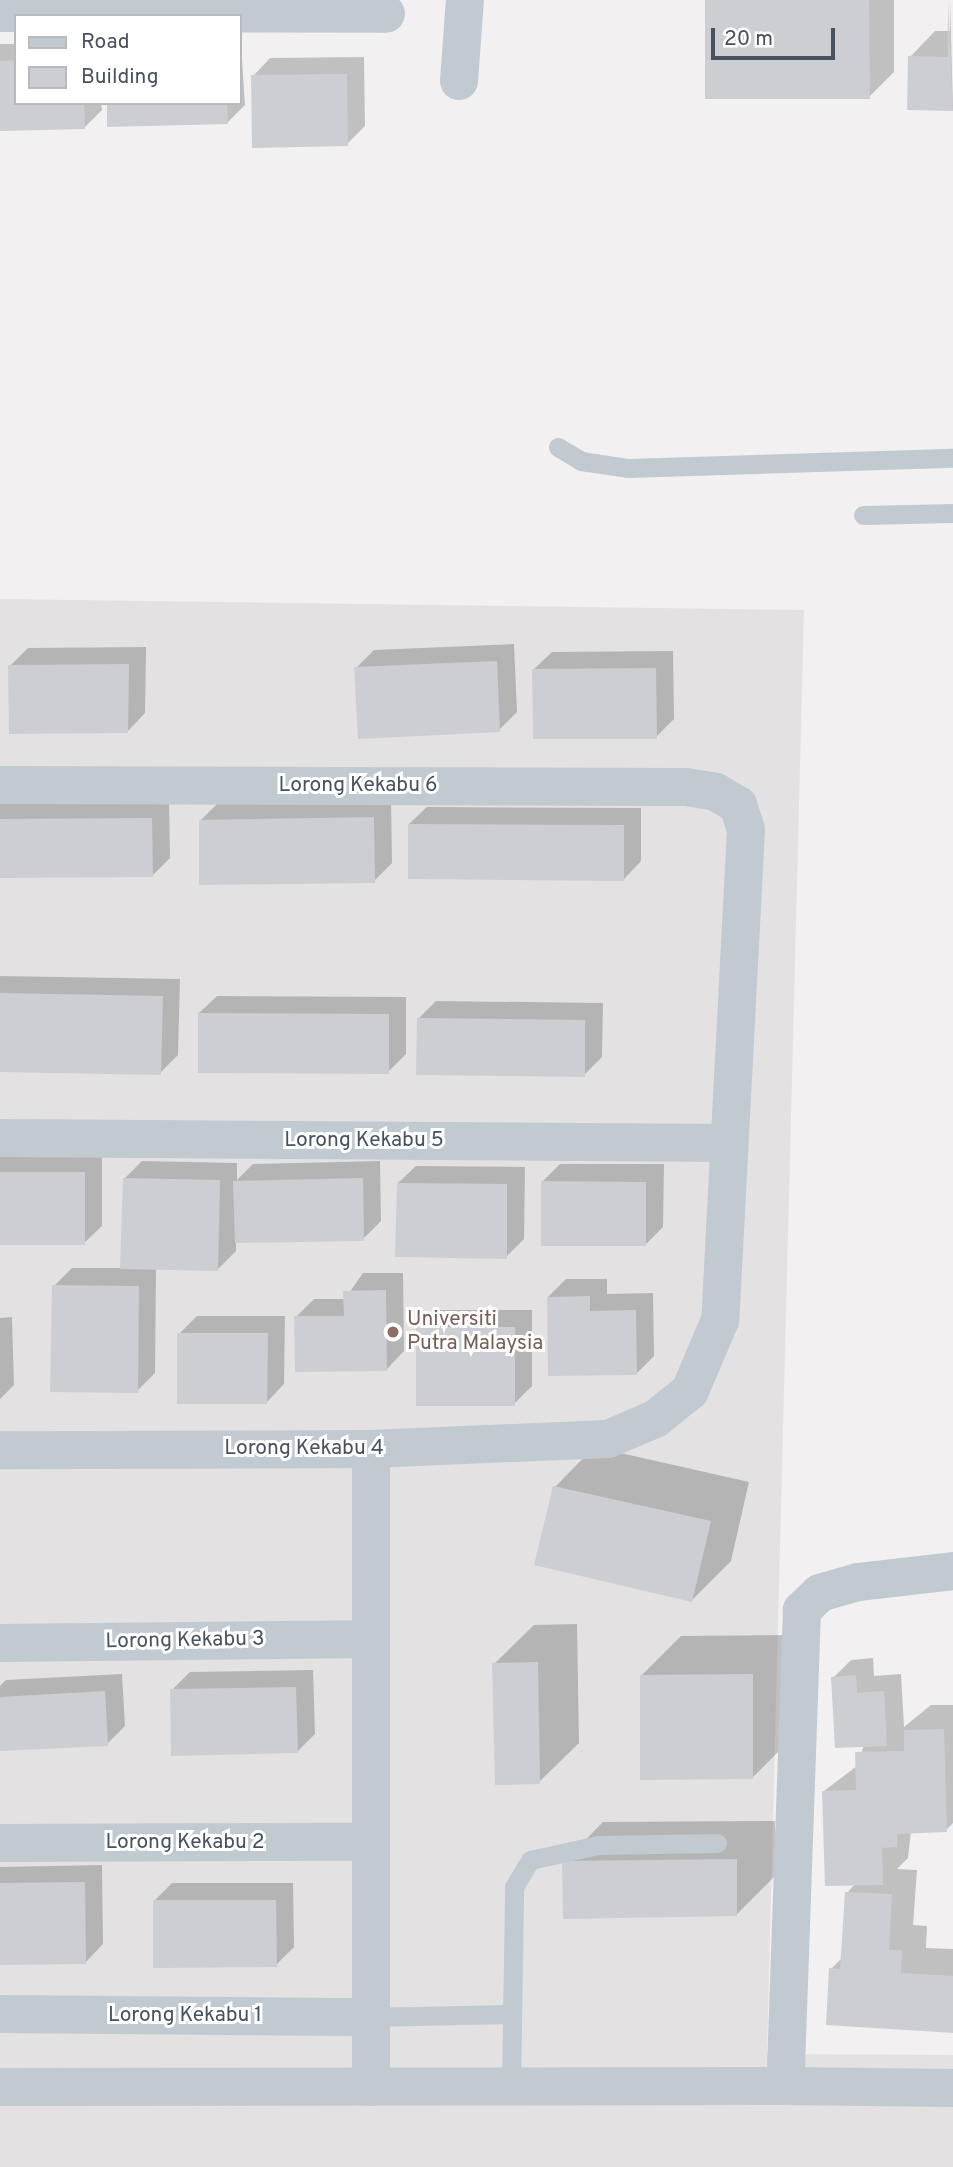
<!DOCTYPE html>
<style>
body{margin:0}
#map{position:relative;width:953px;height:2167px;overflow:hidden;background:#f2f0f0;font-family:Overpass,sans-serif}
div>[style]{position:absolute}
.education>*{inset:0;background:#e3e1e2}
.shadow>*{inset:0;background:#0003}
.building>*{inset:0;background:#cdced4}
.service>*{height:19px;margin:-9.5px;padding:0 9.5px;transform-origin:9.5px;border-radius:9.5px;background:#c1c9d1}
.minor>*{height:38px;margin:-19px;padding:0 19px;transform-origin:19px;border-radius:19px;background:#c1c9d1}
.tertiary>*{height:38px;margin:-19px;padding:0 19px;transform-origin:19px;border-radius:19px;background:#c1c9d1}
.dots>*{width:19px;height:19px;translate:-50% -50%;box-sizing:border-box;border:4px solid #fff;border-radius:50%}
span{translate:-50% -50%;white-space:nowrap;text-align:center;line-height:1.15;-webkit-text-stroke:6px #fff;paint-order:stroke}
.street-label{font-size:21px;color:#48515d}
.education-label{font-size:21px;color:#785e54}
.left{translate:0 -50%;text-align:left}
.legend{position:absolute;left:14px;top:14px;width:228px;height:91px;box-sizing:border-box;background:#fff;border:2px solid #b6b9be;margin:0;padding:9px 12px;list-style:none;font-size:21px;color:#48515d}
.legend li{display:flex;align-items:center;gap:14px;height:35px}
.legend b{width:35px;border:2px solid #b6b9be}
.scale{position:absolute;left:711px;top:28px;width:124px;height:32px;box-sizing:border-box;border:4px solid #48515d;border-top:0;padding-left:9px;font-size:21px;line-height:24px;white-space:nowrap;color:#48515d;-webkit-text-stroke:5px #fff;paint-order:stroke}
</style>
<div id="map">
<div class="education">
<div style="clip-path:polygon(0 599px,804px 610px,767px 2054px,953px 2055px,953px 2167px,0 2167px)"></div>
</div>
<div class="shadow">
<div style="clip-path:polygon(707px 0,894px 0,894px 72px,869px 97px)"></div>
<div style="clip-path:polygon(950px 0,953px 109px,909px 109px,910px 57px,935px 31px,950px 31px)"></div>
<div style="clip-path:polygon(240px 28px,245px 105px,227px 123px,109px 103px,240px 103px)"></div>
<div style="clip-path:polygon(0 44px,16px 44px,16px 103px,101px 103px,102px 110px,84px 128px,0 129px)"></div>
<div style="clip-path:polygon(364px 57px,365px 126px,347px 144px,253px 76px,270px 58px)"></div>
<div style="clip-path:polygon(514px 644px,517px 712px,499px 730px,356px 668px,374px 650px)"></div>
<div style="clip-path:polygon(146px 647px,145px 713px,128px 731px,10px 666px,28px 648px)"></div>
<div style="clip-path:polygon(673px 651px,674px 719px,656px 737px,534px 669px,552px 652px)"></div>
<div style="clip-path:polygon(391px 800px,392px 863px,374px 881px,200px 821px,218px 803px)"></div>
<div style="clip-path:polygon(169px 801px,170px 858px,152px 876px,0 877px,0 802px)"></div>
<div style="clip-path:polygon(427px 807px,641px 808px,641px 861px,624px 879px,409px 824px)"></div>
<div style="clip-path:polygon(0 976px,180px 979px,178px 1055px,160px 1073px,0 1070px)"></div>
<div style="clip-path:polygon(217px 996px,406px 997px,406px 1054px,388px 1072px,199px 1013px)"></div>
<div style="clip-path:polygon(436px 1001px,603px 1003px,602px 1057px,584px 1075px,418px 1019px)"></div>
<div style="clip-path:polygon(102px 1154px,102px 1226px,84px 1243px,0 1244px,0 1156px)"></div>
<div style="clip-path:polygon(142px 1161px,237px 1163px,237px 1180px,253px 1164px,380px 1161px,381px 1221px,363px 1239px,236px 1242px,236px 1251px,218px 1269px,156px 1268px,155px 1373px,137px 1391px,54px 1286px,72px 1268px,122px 1268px,124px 1179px)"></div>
<div style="clip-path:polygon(560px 1164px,664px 1164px,663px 1227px,645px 1245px,542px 1182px)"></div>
<div style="clip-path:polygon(416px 1166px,525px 1167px,524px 1239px,506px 1257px,398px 1183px)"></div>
<div style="clip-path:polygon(363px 1273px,403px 1273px,404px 1351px,387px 1369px,296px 1317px,314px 1299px,345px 1299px)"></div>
<div style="clip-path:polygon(566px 1279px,607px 1279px,607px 1294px,653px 1293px,654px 1356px,636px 1374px,548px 1297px)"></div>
<div style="clip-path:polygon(436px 1310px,532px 1310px,532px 1386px,514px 1404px,418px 1328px)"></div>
<div style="clip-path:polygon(197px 1316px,285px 1316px,284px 1384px,267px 1402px,179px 1334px)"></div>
<div style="clip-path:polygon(12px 1317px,14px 1385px,0 1399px,0 1318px)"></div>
<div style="clip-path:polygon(594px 1447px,749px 1482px,731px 1561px,692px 1600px,555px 1487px)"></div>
<div style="clip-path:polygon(577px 1624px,579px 1743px,539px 1782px,494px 1664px,534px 1625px)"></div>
<div style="clip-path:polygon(792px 1635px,792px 1738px,752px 1778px,642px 1675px,681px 1636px)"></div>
<div style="clip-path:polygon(873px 1658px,874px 1676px,901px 1674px,904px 1727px,931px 1705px,953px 1705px,953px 1823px,946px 1830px,911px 1831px,908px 1858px,897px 1869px,917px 1870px,913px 1925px,927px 1926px,926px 1948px,953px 1949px,953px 2031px,831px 1969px,843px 1957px,847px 1893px,855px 1884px,824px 1791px,857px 1766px,864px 1745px,833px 1678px,851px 1660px)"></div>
<div style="clip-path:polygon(313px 1670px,315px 1734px,297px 1752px,172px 1690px,190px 1672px)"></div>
<div style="clip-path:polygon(122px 1674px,125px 1726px,107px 1744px,0 1749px,0 1686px,6px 1680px)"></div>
<div style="clip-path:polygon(775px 1821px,776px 1875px,736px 1915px,564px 1862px,603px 1822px)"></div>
<div style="clip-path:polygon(102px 1865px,103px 1944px,86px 1962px,0 1963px,0 1867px)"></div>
<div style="clip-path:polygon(172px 1883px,293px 1883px,294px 1947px,276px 1965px,154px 1901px)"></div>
</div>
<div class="building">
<div style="clip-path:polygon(705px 0,869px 0,870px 99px,705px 99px)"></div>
<div style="clip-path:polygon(948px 0,953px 111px,907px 110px,908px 56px,948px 57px)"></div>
<div style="clip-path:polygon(16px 60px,16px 103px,84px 103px,85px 129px,0 131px,0 61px)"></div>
<div style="clip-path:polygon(347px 74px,348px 146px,252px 148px,251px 75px)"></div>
<div style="clip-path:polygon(107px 103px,227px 103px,228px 124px,107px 127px)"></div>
<div style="clip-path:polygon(497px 661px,500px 732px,358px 739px,354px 667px)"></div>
<div style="clip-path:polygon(129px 664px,128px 733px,9px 734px,8px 665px)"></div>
<div style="clip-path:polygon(656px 668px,657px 739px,533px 739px,532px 669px)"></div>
<div style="clip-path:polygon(374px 817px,375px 883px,199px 885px,199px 820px)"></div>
<div style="clip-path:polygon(152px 818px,153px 877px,0 878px,0 819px)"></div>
<div style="clip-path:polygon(408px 824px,624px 825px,624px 881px,408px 879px)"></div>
<div style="clip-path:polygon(0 993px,163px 996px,161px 1075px,0 1072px)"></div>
<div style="clip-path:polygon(198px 1013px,389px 1014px,389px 1074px,198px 1073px)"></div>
<div style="clip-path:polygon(417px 1018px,585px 1020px,585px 1077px,416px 1075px)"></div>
<div style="clip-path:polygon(0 1172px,85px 1172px,85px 1245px,0 1245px)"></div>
<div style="clip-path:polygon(123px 1178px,220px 1180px,218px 1271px,120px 1269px)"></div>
<div style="clip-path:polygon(363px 1178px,364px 1241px,235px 1243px,233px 1181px)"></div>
<div style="clip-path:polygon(541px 1181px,646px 1182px,646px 1246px,541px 1246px)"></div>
<div style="clip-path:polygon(397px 1183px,507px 1184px,507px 1259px,395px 1257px)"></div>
<div style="clip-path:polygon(52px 1285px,139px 1286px,138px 1393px,50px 1392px)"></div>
<div style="clip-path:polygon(386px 1290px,387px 1371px,295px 1372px,294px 1316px,344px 1316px,343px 1291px)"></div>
<div style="clip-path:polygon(590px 1296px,590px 1311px,636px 1310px,637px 1375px,548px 1376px,547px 1297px)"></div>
<div style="clip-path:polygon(416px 1327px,515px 1327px,515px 1406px,416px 1406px)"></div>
<div style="clip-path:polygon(177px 1333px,268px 1333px,267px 1404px,177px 1404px)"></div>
<div style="clip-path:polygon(553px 1486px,711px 1521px,692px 1602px,534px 1565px)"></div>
<div style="clip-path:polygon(538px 1662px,540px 1784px,495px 1785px,492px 1663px)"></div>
<div style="clip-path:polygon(753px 1674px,753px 1779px,640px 1780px,640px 1675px)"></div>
<div style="clip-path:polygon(856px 1675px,857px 1693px,884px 1691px,887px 1746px,835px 1748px,831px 1677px)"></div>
<div style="clip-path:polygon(296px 1687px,298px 1753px,171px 1756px,170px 1689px)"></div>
<div style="clip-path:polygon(105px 1691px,108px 1746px,0 1751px,0 1697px)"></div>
<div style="clip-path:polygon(944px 1729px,947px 1832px,897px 1834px,897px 1847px,882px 1848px,883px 1885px,825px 1886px,822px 1791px,856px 1790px,855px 1752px,904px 1751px,904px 1730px)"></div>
<div style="clip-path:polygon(737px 1859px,737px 1916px,563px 1919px,562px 1861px)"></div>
<div style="clip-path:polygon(85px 1882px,86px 1964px,0 1965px,0 1883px)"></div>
<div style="clip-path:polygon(845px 1892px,892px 1894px,889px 1950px,902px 1950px,901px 1973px,953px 1976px,953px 2033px,826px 2025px,829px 1968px,840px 1969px)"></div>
<div style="clip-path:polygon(153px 1900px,276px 1900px,277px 1967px,153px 1968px)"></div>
</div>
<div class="service">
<div style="left:558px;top:447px;width:27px;rotate:31deg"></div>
<div style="left:581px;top:461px;width:48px;rotate:8.5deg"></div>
<div style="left:628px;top:468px;width:325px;rotate:-1.8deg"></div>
<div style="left:863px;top:515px;width:90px;rotate:-1.3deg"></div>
<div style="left:369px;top:2017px;width:140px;rotate:-1.2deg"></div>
<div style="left:511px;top:2088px;width:201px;rotate:-89.1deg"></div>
<div style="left:514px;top:1887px;width:31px;rotate:-59deg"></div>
<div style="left:530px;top:1860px;width:70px;rotate:-12.4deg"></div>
<div style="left:598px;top:1845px;width:119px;rotate:-1deg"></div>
</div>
<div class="minor">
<div style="left:0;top:13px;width:386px;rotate:0.1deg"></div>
<div style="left:459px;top:81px;width:81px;rotate:-85.8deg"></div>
<div style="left:0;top:785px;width:686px;rotate:0.17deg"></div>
<div style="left:686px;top:787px;width:30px;rotate:9deg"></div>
<div style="left:716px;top:792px;width:26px;rotate:31deg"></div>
<div style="left:738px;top:805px;width:26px;rotate:72deg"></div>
<div style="left:746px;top:830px;width:491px;rotate:93deg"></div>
<div style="left:720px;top:1320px;width:77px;rotate:112.9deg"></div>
<div style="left:690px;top:1391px;width:45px;rotate:141.3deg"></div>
<div style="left:655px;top:1419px;width:51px;rotate:156.9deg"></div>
<div style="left:608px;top:1439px;width:237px;rotate:177.6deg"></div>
<div style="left:371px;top:1449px;width:371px;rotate:179.8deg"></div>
<div style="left:0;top:1138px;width:729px;rotate:0.39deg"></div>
<div style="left:371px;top:1449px;width:638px;rotate:90deg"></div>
<div style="left:0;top:1643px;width:370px;rotate:-0.6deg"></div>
<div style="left:0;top:1843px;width:370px;rotate:-0.2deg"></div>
<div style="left:0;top:2014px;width:369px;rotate:0.5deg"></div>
<div style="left:0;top:2087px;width:785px;rotate:-0.07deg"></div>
</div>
<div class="tertiary">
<div style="left:953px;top:1571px;width:96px;rotate:173.4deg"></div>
<div style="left:858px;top:1582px;width:40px;rotate:164deg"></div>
<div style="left:820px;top:1593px;width:25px;rotate:137deg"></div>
<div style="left:802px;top:1610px;width:476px;rotate:92deg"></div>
<div style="left:785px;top:2086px;width:168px;rotate:0.7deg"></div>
</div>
<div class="dots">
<div style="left:393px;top:1332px;background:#8d6e63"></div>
</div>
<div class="street-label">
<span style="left:358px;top:786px">Lorong Kekabu 6</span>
<span style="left:364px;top:1141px">Lorong Kekabu 5</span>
<span style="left:304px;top:1449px">Lorong Kekabu 4</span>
<span style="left:185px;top:1641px;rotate:-1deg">Lorong Kekabu 3</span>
<span style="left:185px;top:1843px">Lorong Kekabu 2</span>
<span style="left:185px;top:2016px">Lorong Kekabu 1</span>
</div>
<div class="education-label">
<span class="left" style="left:407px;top:1332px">Universiti<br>Putra Malaysia</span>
</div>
<ul class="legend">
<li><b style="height:9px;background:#c1c9d1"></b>Road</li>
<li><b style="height:19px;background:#cdced4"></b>Building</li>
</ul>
<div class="scale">20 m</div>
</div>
